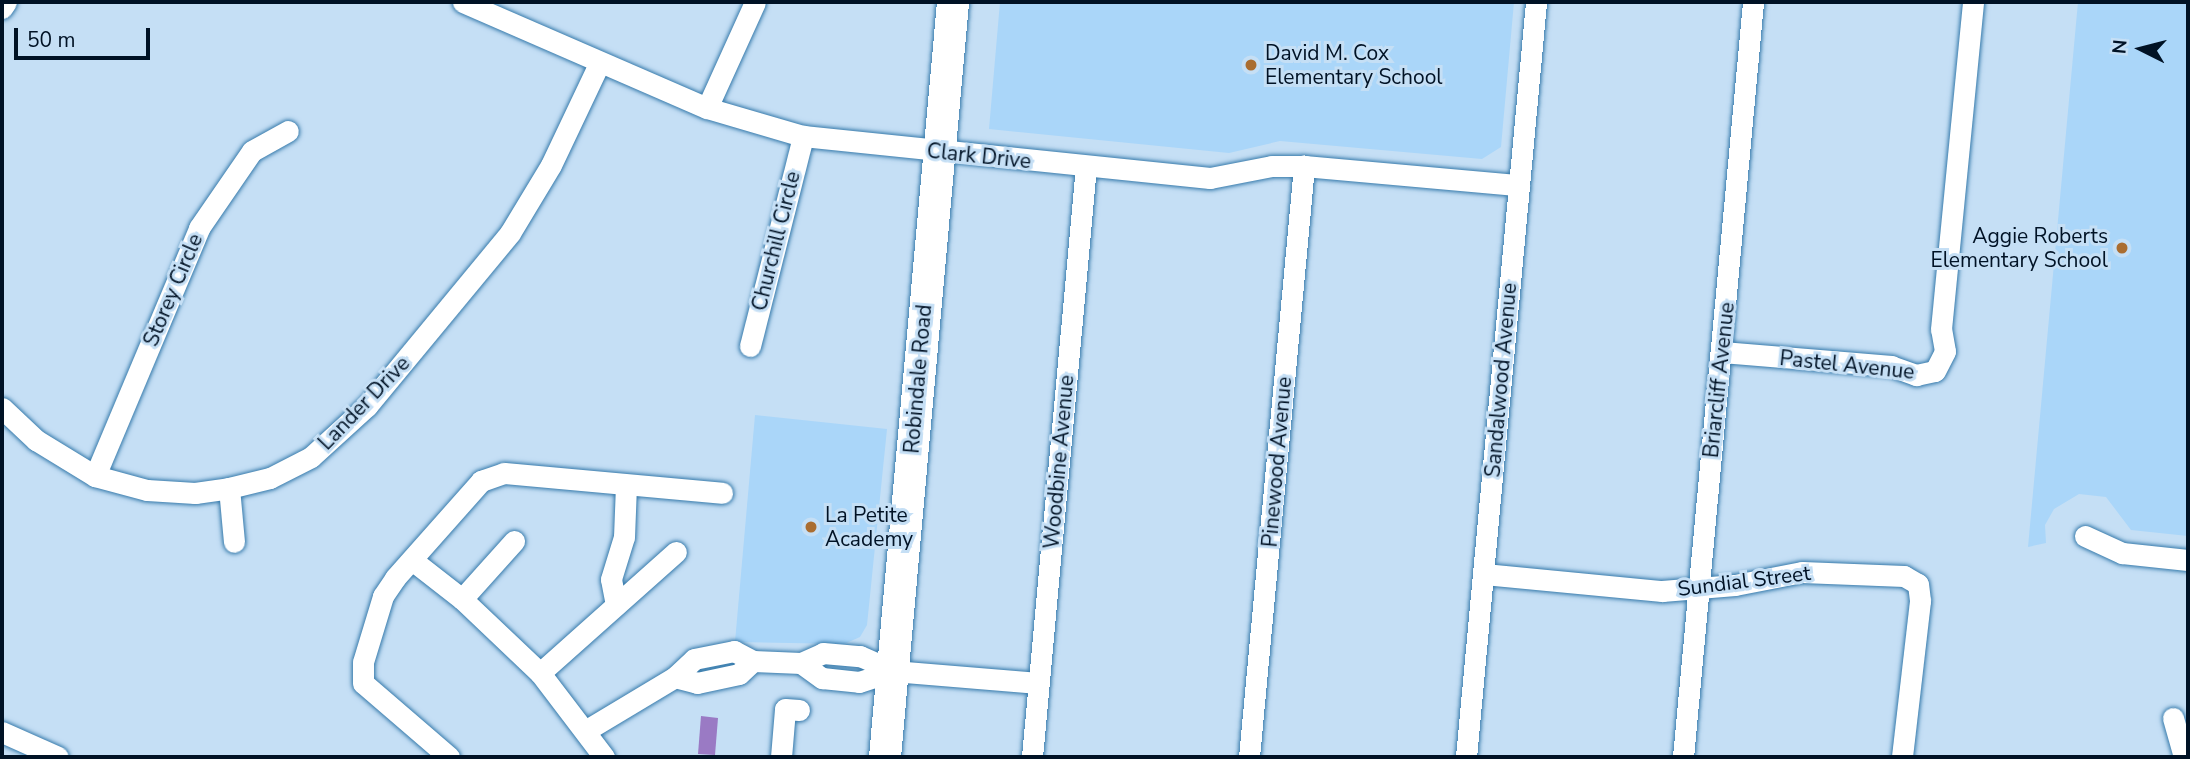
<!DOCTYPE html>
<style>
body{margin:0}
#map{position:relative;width:2190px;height:759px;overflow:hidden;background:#c5dff5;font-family:"Nunito Sans",sans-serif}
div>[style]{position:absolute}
.built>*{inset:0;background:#aad6f9}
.water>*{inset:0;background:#9a7ac4}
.roads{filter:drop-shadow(0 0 2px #367aab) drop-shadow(0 0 2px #367aab)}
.street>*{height:21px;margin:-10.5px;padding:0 10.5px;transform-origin:10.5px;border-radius:10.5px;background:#fff}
.secondary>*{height:32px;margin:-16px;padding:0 16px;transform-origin:16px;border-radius:16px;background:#fff}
.dots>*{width:19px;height:19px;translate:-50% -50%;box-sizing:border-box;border:4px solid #c5dff5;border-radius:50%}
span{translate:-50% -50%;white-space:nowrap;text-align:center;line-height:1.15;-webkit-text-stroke:6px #c5dff5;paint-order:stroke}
.poi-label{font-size:21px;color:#001225}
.left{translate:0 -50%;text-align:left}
.right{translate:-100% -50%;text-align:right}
.street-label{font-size:21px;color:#001225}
.frame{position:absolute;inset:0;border:4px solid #001225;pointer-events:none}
.north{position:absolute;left:2106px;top:14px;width:70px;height:70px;-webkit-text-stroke:5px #c5dff5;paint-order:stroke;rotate:276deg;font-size:19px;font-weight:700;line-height:28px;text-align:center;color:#001225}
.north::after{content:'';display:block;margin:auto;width:24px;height:32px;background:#001225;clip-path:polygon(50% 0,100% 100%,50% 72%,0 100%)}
.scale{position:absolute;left:14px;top:28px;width:136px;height:32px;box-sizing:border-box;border:4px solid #001225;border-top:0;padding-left:9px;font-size:21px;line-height:24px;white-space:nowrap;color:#001225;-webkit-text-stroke:5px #c5dff5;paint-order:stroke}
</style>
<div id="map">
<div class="built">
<div style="clip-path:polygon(1000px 2px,1514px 2px,1501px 147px,1482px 159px,1280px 141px,1229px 153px,989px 129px)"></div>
<div style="clip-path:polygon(2078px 2px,2188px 3px,2188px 536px,2131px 530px,2106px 497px,2079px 494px,2054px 509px,2045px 525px,2046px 543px,2028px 547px)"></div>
<div style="clip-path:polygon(755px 415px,887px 429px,867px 625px,860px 637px,844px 644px,735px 642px)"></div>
</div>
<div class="water">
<div style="clip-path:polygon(701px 716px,718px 718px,715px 755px,698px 754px)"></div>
</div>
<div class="roads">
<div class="street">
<div style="left:463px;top:2px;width:266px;rotate:23.5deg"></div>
<div style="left:707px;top:108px;width:100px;rotate:16.3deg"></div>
<div style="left:803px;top:136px;width:409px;rotate:5.9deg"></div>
<div style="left:1210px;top:178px;width:63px;rotate:-11deg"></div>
<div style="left:1272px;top:166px;width:32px"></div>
<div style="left:1304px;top:166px;width:216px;rotate:5.1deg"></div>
<div style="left:2px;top:8px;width:7px;rotate:-56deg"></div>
<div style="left:707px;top:108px;width:116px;rotate:-65.6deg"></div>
<div style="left:750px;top:346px;width:217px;rotate:-75.8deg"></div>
<div style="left:1722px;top:352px;width:170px;rotate:4.7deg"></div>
<div style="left:1891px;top:366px;width:27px;rotate:20deg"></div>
<div style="left:1916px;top:375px;width:19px;rotate:-12deg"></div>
<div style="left:1935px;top:371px;width:22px;rotate:-63deg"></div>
<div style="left:1945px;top:351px;width:22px;rotate:-100deg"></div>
<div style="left:1941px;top:329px;width:329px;rotate:-84.4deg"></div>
<div style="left:2px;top:408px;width:47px;rotate:43.3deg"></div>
<div style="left:36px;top:440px;width:69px;rotate:31.4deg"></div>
<div style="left:95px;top:476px;width:54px;rotate:15.1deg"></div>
<div style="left:147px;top:490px;width:48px;rotate:3.6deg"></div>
<div style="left:195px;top:493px;width:34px;rotate:-8deg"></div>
<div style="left:229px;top:488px;width:42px;rotate:-13.7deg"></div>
<div style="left:270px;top:478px;width:46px;rotate:-27.1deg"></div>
<div style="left:311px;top:457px;width:76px;rotate:-42.3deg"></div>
<div style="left:367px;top:406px;width:224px;rotate:-50.4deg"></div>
<div style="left:510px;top:233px;width:79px;rotate:-58.9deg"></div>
<div style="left:551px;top:165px;width:112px;rotate:-64.6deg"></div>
<div style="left:95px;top:476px;width:269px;rotate:-67.2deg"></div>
<div style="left:199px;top:228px;width:93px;rotate:-55.5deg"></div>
<div style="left:252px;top:151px;width:41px;rotate:-29.1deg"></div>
<div style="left:229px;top:488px;width:54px;rotate:84.7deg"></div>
<div style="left:2085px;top:536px;width:41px;rotate:24.7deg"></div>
<div style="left:2122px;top:553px;width:66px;rotate:6.1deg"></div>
<div style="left:412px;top:560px;width:63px;rotate:38deg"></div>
<div style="left:462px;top:599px;width:108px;rotate:43.5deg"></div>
<div style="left:540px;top:673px;width:106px;rotate:52.7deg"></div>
<div style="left:1484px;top:574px;width:179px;rotate:5.5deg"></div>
<div style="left:1662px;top:591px;width:73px;rotate:-4.7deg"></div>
<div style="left:1735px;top:585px;width:68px;rotate:-11deg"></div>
<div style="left:1802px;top:572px;width:102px;rotate:2.2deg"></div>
<div style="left:1904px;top:576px;width:16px;rotate:30deg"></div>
<div style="left:1918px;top:584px;width:17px;rotate:83deg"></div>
<div style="left:1920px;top:601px;width:157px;rotate:96.6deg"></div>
<div style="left:462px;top:599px;width:78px;rotate:-48.1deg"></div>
<div style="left:616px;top:605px;width:26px;rotate:-101deg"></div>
<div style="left:611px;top:579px;width:44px;rotate:-72.8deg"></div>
<div style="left:624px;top:537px;width:52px;rotate:-87.8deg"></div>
<div style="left:801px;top:663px;width:26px;rotate:36deg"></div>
<div style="left:822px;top:678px;width:37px;rotate:6deg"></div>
<div style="left:859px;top:682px;width:36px;rotate:-18deg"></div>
<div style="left:540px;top:673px;width:182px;rotate:-41.7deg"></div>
<div style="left:675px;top:677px;width:23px;rotate:15deg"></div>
<div style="left:697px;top:683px;width:43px;rotate:-12.1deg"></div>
<div style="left:739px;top:674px;width:19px;rotate:-43deg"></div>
<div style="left:2173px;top:718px;width:41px;rotate:74.2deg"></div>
<div style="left:585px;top:731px;width:105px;rotate:-31deg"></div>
<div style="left:675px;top:677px;width:26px;rotate:-43deg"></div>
<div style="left:694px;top:659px;width:41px;rotate:-11.3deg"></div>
<div style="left:734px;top:651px;width:21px;rotate:28deg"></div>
<div style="left:753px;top:661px;width:48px;rotate:2.4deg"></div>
<div style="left:801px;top:663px;width:24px;rotate:-24deg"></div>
<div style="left:823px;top:653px;width:37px;rotate:5deg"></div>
<div style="left:860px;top:656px;width:36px;rotate:24deg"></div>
<div style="left:893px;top:671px;width:146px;rotate:4.7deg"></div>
<div style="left:2px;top:732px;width:61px;rotate:24.1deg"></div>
<div style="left:449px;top:757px;width:113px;rotate:-139.3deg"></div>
<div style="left:363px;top:683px;width:21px;rotate:-90deg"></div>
<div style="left:363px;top:662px;width:69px;rotate:-73.1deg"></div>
<div style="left:383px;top:596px;width:22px;rotate:-56deg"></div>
<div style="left:395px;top:578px;width:130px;rotate:-48.4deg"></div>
<div style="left:481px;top:481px;width:24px;rotate:-19deg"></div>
<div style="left:504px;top:473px;width:219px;rotate:5.2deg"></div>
<div style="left:781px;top:757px;width:48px;rotate:-85.2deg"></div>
<div style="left:785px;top:709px;width:14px;rotate:4deg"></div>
<div style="left:1032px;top:757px;width:593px;rotate:-84.78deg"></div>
<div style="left:1249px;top:757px;width:594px;rotate:-84.68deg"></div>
<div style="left:1466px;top:757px;width:758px;rotate:-84.7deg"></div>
<div style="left:1683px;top:757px;width:758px;rotate:-84.7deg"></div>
</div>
<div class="secondary">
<div style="left:885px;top:757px;width:758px;rotate:-84.85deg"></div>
</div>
</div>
<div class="dots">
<div style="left:1251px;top:65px;background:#aa6d30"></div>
<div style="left:2122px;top:248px;background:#aa6d30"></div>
<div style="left:811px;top:527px;background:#aa6d30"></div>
</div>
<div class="poi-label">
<span class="left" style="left:1265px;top:65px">David M. Cox<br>Elementary School</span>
<span class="right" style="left:2108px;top:248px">Aggie Roberts<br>Elementary School</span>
<span class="left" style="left:825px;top:527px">La Petite<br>Academy</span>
</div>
<div class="street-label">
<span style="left:979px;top:156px;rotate:6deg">Clark Drive</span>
<span style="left:776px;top:241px;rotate:-76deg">Churchill Circle</span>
<span style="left:173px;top:290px;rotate:-67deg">Storey Circle</span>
<span style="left:1847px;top:365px;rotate:6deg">Pastel Avenue</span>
<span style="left:918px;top:379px;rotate:-85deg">Robindale Road</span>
<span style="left:1501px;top:380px;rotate:-85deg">Sandalwood Avenue</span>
<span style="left:1719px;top:380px;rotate:-84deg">Briarcliff Avenue</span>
<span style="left:364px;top:403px;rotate:-46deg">Lander Drive</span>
<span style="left:1059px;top:462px;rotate:-85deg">Woodbine Avenue</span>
<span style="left:1277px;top:462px;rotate:-85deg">Pinewood Avenue</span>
<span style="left:1744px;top:581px;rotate:-7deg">Sundial Street</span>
</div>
<div class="frame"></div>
<div class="north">N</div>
<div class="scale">50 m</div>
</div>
